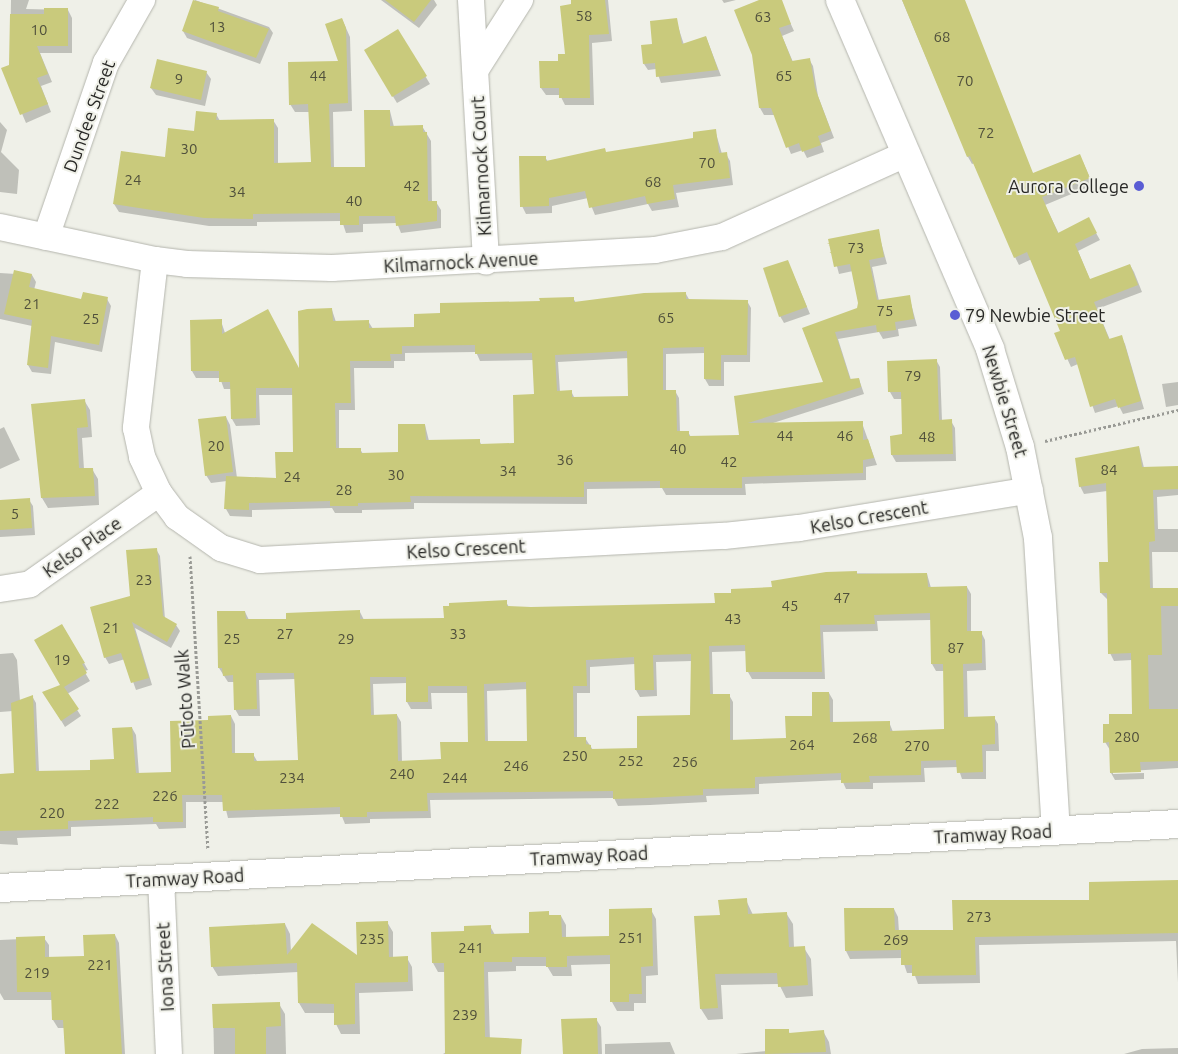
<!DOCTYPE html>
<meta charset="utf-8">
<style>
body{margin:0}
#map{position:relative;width:1178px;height:1054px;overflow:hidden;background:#eff0e8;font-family:Ubuntu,sans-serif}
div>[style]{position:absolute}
.shadow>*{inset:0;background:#0003}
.building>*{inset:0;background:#c9ca7c}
.path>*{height:3px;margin-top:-1.5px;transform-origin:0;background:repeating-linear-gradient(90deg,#999a95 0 2.5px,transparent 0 5px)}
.roads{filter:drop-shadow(0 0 1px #b4b5ad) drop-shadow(0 0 1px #b4b5ad)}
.street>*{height:26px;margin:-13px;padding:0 13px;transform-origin:13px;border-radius:13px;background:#fff}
.secondary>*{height:28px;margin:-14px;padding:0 14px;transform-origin:14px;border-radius:14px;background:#fff}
.dots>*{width:14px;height:14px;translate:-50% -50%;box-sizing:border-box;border:2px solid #eff0e8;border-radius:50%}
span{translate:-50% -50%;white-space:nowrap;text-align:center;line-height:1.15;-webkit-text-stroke:4px #eff0e8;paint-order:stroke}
.number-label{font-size:15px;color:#50503c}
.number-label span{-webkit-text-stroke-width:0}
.street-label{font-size:18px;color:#282826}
.poi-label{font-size:18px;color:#282826}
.right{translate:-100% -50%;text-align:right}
.left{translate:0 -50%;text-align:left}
</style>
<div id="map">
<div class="shadow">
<div style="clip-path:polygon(11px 0,29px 0,26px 9px,68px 10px,72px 18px,72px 53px,40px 53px,52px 82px,41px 86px,51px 112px,26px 123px,3px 69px,10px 66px)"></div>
<div style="clip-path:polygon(195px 0,269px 27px,273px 33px,260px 64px,187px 38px,183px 31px)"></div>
<div style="clip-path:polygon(381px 0,434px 0,437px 5px,419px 28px)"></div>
<div style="clip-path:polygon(572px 0,608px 0,612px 41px,592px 43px,594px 105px,565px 105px,560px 95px,546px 95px,541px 88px,566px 55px)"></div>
<div style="clip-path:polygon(722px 0,736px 0,724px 3px)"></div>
<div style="clip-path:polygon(902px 0,954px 0,1033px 174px,1083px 162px,1093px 185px,1045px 205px,1059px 234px,1088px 219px,1100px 240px,1078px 251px,1090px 280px,1130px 265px,1134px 272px,1142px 292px,1097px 309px,1110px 340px,1121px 337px,1125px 344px,1144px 409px,1123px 414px,1119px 406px,1095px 413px,1078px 364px,1071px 367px,1056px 334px,1062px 331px,1032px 259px,1019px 265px,1015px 257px,975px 163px,972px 164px,968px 157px)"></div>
<div style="clip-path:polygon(784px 9px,794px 31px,782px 36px,793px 62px,809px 59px,813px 66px,818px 96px,834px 138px,821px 143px,824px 152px,807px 158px,803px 150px,791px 154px,775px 115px,764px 115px,760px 108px,754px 55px)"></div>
<div style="clip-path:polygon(342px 19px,350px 37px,352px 111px,333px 112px,334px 168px,366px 168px,390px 111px,394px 127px,422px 126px,431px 141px,432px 202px,436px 202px,441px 210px,441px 228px,401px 233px,397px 223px,363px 224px,363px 232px,346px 233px,342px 221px,257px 222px,257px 226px,209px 226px,119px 212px,114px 204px,216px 114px,220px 121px,273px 120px,278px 128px,278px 164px,312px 163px,310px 112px,295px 112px,290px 104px,340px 62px)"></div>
<div style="clip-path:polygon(676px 20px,684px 45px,706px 37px,721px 76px,661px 83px,656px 69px,648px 70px,644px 64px)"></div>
<div style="clip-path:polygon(398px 31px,430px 84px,397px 103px,365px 50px)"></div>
<div style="clip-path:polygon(206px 72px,211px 79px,205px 106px,156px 95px,151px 88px)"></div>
<div style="clip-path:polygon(0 122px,7px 130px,1px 152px,19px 170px,17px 194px,0 192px)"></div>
<div style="clip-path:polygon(715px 130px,722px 154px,726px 154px,730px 161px,733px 185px,676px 193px,679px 207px,652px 211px,648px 204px,595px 215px,588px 198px,552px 206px,552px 213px,526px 214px,522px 206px,545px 157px,548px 162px,606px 153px,695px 139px)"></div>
<div style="clip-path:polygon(evenodd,878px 231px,887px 264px,872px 267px,879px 301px,909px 296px,917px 326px,898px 329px,899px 336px,883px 339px,879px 332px,838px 339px,851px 380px,859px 379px,864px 394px,773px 423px,862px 423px,877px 465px,866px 467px,866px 480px,745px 484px,746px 495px,666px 495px,662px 488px,587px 489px,587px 504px,414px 503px,414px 509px,362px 510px,362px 513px,335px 513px,332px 508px,252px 510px,252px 517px,230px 516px,226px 509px,227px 481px,211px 483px,206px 475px,226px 417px,230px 425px,237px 478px,277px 479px,294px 453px,293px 395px,259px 395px,260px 425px,236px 426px,232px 419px,231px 389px,224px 389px,220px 378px,196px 378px,192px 371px,221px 321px,225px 333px,301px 372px,332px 310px,336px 322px,368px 321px,373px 329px,415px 328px,441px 315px,573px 298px,576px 303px,686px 294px,690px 301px,747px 301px,751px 308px,750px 362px,724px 362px,724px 386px,709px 386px,705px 379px,705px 353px,666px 354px,666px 391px,675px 391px,679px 398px,680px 432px,688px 432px,691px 437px,740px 436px,735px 397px,824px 383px,803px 329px,858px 309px,859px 303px,853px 271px,839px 274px,830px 240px,878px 231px,476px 352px,480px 361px,534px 360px,535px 396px,515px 445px,482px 446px,479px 440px,429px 441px,425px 425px,400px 454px,363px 454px,360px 449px,339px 449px,339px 410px,355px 410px,354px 368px,394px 368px,394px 361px,405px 361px,405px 353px,476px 352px,878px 231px,629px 358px,629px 397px,575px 399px,571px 391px,560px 392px,558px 362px,629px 358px)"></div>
<div style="clip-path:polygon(791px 269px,810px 314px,784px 323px,780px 316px)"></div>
<div style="clip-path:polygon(0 273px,32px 275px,36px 282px,34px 290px,82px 300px,107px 299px,111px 306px,102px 352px,55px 342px,51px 374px,32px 372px,28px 365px,32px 326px,0 319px)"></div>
<div style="clip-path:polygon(936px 360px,940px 367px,942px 421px,951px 421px,955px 428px,956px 461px,896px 462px,892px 455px,904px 435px,902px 399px,894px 399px,890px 392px)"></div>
<div style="clip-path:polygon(1178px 382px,1178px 405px,1166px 407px,1162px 384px)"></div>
<div style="clip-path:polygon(84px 400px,90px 410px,92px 437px,82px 438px,84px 469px,92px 469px,98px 479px,99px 505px,48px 508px,42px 498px)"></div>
<div style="clip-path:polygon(4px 427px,20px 460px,0 469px,0 429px)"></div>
<div style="clip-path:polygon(1139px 447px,1144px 468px,1178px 467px,1178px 495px,1157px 497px,1158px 529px,1178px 529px,1178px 552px,1152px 552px,1153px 590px,1178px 589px,1178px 768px,1113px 772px,1113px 774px,1144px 773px,1144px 779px,1115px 780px,1111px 773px,1110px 750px,1105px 742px,1110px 725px,1133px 715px,1132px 660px,1114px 661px,1110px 653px,1108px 600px,1101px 593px,1109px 563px,1107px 491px,1084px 494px,1080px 486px)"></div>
<div style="clip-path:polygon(29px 500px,33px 506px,35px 535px,0 537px,0 501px)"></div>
<div style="clip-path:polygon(156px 549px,160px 556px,165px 619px,176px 625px,180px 631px,171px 648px,135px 628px,152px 685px,136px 690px,125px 659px,109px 664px,105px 657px)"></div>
<div style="clip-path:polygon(evenodd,826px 573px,927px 574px,931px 588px,967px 587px,971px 594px,971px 633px,981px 632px,985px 640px,986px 670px,967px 671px,968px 718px,994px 717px,998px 724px,999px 751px,986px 751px,986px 779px,962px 779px,958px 767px,924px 768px,925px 782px,873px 783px,873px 789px,846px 789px,842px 780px,759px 784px,759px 794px,706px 796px,707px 802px,650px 805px,618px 806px,614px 798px,430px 800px,431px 818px,370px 819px,370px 823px,345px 824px,341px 814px,228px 818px,224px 802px,186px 802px,186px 828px,159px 829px,156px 824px,71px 827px,71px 836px,17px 838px,18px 845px,0 844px,0 775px,15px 774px,13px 711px,0 712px,0 654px,13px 653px,17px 660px,20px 701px,32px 696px,36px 703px,39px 772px,92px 771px,115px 760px,132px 728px,136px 735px,139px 774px,173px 773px,210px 721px,231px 716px,235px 724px,235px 754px,253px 754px,257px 761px,299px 762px,296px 679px,259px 680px,260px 716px,239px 716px,235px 709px,235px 682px,228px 682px,219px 668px,245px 612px,249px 620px,288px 620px,360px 612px,364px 620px,445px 619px,506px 602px,509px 607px,531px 608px,716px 604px,732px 594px,773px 589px,826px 573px,931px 620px,932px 664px,936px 671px,944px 671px,945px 731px,893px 732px,889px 722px,833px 723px,833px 700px,829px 693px,814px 717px,787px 740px,733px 741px,733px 702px,729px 695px,713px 695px,712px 652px,747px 651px,748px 672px,752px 679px,825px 679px,823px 632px,878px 631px,877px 621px,931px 620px,826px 573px,692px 661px,691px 716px,638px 749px,593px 750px,585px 738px,577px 738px,577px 693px,590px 693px,590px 667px,635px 664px,636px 690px,640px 697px,657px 696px,656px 662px,692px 661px,826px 573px,407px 683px,407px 702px,411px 709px,432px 709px,431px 693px,468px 693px,469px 743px,442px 761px,402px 762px,401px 722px,397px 715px,374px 716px,373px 684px,407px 683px,826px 573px,528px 689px,529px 742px,488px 743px,487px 691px,528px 689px)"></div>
<div style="clip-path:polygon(62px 625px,88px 670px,84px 671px,90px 681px,67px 694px,81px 716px,65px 727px,44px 692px,62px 686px)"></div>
<div style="clip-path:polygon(1178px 884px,1178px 983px,1176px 941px,979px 945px,980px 983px,918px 984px,914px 973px,907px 973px,902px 958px,850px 959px,846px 951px,894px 909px,898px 917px,899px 932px,954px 931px)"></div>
<div style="clip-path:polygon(746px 900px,753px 915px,786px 913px,793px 924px,794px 948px,804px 948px,811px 959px,813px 996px,786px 998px,779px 984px,721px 985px,723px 1019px,708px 1020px,701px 1009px,696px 917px,721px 916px)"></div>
<div style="clip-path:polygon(651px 910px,656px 919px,658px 975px,646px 976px,646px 1003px,634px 1003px,634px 1011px,617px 1011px,612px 1002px,611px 964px,571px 965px,572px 976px,553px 976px,547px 966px,516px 966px,516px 971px,488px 972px,490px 1041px,515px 1054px,443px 1054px,446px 1052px,445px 972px,438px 972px,433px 963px,432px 933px,465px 932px,490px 926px,495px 935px,530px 935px,548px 913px,550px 916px,561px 916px,566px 925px,566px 938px,611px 938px)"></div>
<div style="clip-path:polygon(387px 922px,393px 932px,393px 958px,407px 958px,412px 967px,413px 991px,359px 993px,360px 1034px,341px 1034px,336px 1024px,335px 1013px,305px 1013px,299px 1003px,298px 972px,218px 976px,212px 966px,285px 924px,290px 934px,291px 952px,358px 957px)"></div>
<div style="clip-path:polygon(115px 935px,119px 943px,125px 1054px,66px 1054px,64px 1028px,58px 1028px,53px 1020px,52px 1000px,4px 1000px,0 993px,0 940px,44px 938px,49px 945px,49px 958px,85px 957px)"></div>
<div style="clip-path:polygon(279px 1004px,285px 1014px,286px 1054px,214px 1054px,213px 1005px)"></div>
<div style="clip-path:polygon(596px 1019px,601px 1027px,602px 1054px,564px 1054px)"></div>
<div style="clip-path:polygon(788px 1030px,790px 1034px,823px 1031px,829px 1042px,831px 1054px,736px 1054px,766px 1051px)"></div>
<div style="clip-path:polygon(670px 1042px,675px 1054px,605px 1054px,605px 1044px)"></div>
<div style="clip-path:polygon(1178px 1048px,1178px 1054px,1124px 1054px,1142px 1049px)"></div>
</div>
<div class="building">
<div style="clip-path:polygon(193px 0,219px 7px,218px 11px,269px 29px,256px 58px,182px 31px)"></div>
<div style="clip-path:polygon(385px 0,431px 0,414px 22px)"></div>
<div style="clip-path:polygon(571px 0,605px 0,609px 34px,589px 35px,590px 98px,559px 98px,559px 88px,540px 88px,539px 61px,558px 61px,558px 54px,565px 54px,560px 6px,571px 4px)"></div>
<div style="clip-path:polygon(759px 0,782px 0,791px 24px,779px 28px,792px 61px,810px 58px,815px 88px,831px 131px,818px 136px,821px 145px,802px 152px,799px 143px,786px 148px,771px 108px,759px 108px,752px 55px,734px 10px)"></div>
<div style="clip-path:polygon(902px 0,965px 0,1033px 173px,1080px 154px,1090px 178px,1042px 197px,1058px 233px,1089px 217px,1097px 233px,1075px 244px,1090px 279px,1130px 264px,1138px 285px,1094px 302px,1109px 339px,1122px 335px,1141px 401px,1118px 408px,1115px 399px,1090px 407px,1075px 357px,1065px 360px,1054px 333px,1060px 331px,1027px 252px,1014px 258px,970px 156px,967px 157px)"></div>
<div style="clip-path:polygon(44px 8px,68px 8px,68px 46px,37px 46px,48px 74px,37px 78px,48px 104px,20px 115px,1px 68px,9px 65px,10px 14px,44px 14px)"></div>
<div style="clip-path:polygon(342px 18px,346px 28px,348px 103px,329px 104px,331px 167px,365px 167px,364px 110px,390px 110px,390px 126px,423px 125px,423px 132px,427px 132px,428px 201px,437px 201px,437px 221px,396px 226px,395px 216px,359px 216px,359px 225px,340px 225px,340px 213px,253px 214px,253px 219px,204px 218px,113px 204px,121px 151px,165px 157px,168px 128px,194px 131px,196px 111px,217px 113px,216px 120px,274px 119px,274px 163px,311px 162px,308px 104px,289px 105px,288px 62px,338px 61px,325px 24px)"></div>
<div style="clip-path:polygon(677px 18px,682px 44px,706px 36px,718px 70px,656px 77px,655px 63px,643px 64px,641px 45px,652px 44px,650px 21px)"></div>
<div style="clip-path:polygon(398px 29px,427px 76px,392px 97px,364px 50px)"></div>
<div style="clip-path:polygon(157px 59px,207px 71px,201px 100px,150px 88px)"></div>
<div style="clip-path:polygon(716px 129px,719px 153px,727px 152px,730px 178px,673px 185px,675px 199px,647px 204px,645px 196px,589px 208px,585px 191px,549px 198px,549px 206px,520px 207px,519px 156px,546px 156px,546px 161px,605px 148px,606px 152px,693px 138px,693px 132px)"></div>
<div style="clip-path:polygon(evenodd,879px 229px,884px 257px,869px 260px,877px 300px,910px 295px,914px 319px,895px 322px,896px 330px,877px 332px,876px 325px,835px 332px,850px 379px,859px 378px,861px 387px,748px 423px,863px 421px,863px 440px,868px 439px,874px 458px,863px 460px,863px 473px,742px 477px,742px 488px,660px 488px,660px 481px,584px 482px,584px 497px,410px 496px,411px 502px,358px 503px,358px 506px,330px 506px,330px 501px,249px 503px,249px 510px,224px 509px,226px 476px,276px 478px,275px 452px,293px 452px,292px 388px,256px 388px,256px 418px,231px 419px,230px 382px,219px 382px,219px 371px,191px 371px,190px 320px,222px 319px,222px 334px,268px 309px,299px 368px,298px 311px,307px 309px,332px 308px,333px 321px,369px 320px,369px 328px,414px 327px,414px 314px,440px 313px,440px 303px,540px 301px,539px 298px,574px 297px,574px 302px,644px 293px,686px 292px,686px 299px,748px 300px,747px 355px,721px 355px,721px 380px,704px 379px,704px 347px,663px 348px,663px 390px,676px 390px,677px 431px,689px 431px,689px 436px,739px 435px,734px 396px,823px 382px,802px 328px,857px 308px,858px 303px,850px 264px,834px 267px,828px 239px,879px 229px,475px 345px,475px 354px,532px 353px,534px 394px,513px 395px,514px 443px,480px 444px,480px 439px,426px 440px,425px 424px,398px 424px,398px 452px,361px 453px,361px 448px,336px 448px,335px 403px,351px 403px,350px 361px,391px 361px,390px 354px,402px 354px,402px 346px,475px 345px,879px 229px,627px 351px,628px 396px,572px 397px,572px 390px,557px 391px,555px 355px,627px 351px)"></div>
<div style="clip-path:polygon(788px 260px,807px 307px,779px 317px,763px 268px)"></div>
<div style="clip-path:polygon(14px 270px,32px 274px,29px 287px,81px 299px,83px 292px,108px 297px,99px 345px,51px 336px,48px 368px,27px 365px,32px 320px,4px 314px)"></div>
<div style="clip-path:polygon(937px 359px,939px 420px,952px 419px,953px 454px,891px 455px,890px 436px,902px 434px,901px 392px,888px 392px,887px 361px)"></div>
<div style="clip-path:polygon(85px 399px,88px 427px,77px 428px,79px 468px,93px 468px,95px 496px,41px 498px,31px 404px)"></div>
<div style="clip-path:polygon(226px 416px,233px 472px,205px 476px,198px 419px)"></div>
<div style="clip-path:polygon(1139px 446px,1142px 467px,1178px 466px,1178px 489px,1153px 490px,1155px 541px,1149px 542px,1150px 588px,1178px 588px,1178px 606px,1161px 606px,1162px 655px,1148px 655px,1149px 709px,1178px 709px,1178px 761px,1140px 762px,1141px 772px,1110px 773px,1109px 742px,1103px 743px,1103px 724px,1109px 724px,1109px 714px,1132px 714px,1131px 653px,1108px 654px,1107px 593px,1100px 593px,1099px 562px,1108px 562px,1106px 483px,1079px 487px,1075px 458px)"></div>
<div style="clip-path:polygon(30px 498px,32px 528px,0 530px,0 500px)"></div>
<div style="clip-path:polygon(157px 548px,163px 616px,177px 624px,167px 642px,132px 622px,149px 678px,131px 683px,121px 653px,104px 658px,90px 607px,130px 596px,126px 550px)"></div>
<div style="clip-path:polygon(evenodd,857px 571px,857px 574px,927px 573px,928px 587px,967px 586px,967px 631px,982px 631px,982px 663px,963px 664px,964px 717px,995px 716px,995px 744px,982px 745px,983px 772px,957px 773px,956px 760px,921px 761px,921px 775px,869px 776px,870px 782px,841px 783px,841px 773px,755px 777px,755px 788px,703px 789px,703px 795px,646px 798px,613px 799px,613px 791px,427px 793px,428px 811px,367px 812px,367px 817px,340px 817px,340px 807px,223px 811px,222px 795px,182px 795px,183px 822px,153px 822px,153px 817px,68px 821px,68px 829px,0 831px,0 774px,14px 773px,11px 703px,33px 695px,36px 771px,90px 770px,90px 760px,114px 759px,112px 728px,132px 727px,136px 773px,171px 772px,170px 721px,208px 720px,208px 716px,231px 715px,232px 753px,254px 753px,254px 761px,298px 760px,294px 673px,256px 673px,257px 709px,234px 710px,233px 675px,223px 676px,222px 668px,218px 668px,217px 611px,245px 611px,246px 619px,286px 619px,286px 613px,360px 610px,360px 619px,444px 618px,443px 606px,449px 606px,449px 603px,507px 600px,507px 606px,531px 607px,715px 603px,714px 593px,731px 593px,731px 589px,772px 587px,771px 581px,826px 572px,857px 571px,930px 613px,931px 664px,943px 664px,944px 729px,890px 731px,890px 721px,830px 722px,829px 692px,812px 692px,812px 716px,785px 716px,786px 738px,730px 740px,730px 694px,710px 694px,709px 646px,745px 645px,746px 672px,822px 672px,820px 625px,875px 624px,874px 615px,930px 613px,857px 571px,691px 654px,690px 715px,637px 716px,637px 748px,591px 749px,591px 745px,586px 744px,586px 737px,574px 737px,573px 686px,587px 686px,586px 660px,634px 657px,635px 690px,654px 690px,653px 655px,691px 654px,857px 571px,370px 677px,406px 677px,406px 702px,428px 702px,428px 686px,467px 686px,468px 742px,440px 742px,441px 759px,398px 761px,397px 714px,371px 715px,370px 677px,857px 571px,526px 682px,527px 741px,485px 741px,484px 684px,526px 682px)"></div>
<div style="clip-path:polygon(62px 624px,85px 663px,82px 664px,87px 673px,64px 687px,79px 709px,61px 721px,42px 692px,60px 685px,34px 640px)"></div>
<div style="clip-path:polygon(1178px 880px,1178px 933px,975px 937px,976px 975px,912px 976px,912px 965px,901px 965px,901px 950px,845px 951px,844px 908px,894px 908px,895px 930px,953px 930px,952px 900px,1089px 900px,1089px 882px)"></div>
<div style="clip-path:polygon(747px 898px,748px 914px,787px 912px,789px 947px,805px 946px,808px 985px,778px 987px,777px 973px,715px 974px,718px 1008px,700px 1009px,694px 916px,720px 915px,718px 900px)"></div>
<div style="clip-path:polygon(652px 908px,653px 966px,641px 967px,642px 994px,629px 994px,629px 1002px,610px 1002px,610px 955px,567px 956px,567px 967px,546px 967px,546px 957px,512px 957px,512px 962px,484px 962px,485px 1037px,522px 1039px,521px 1054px,445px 1054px,444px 963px,432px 963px,431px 932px,464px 931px,464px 926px,491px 925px,491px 934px,529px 933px,529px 912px,549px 911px,549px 915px,561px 915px,562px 937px,609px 936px,609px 909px)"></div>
<div style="clip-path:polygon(388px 921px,389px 957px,408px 956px,408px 982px,355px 983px,355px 1024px,334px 1025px,334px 1004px,298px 1003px,297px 963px,211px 967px,209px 927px,285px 923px,287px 955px,312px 923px,357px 955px,356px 922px)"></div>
<div style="clip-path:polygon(115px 934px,122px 1054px,65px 1054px,63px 1020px,52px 1020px,51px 992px,17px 992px,16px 937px,45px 936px,45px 957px,84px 956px,83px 935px)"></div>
<div style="clip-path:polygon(280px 1002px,281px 1026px,266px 1027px,266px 1054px,235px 1054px,235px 1028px,213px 1028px,212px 1004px)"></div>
<div style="clip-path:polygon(597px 1018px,598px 1054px,563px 1054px,561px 1019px)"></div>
<div style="clip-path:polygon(765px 1029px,789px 1029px,789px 1033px,824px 1030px,826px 1052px,765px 1054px)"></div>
</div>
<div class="path">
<div style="left:1045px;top:441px;width:137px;rotate:-13.1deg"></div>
<div style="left:190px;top:556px;width:293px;rotate:86.5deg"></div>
</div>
<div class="roads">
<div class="street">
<div style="left:471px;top:0;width:262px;rotate:86.7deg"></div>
<div style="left:476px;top:69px;width:82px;rotate:-57.5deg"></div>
<div style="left:0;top:227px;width:158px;rotate:12deg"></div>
<div style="left:155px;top:260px;width:32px;rotate:7deg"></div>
<div style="left:187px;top:264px;width:145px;rotate:1.6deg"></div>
<div style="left:332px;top:268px;width:324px;rotate:-3.2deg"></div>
<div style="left:655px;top:250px;width:68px;rotate:-11deg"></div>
<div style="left:722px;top:237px;width:202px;rotate:-24.3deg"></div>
<div style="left:46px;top:237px;width:184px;rotate:-71deg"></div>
<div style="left:106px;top:63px;width:73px;rotate:-60.3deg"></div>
<div style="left:155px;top:260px;width:169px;rotate:96.5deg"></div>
<div style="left:136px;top:428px;width:30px;rotate:78deg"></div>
<div style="left:142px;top:457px;width:40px;rotate:65deg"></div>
<div style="left:159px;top:493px;width:30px;rotate:53deg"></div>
<div style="left:177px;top:517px;width:54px;rotate:35.2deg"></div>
<div style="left:221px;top:548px;width:41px;rotate:17.1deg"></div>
<div style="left:260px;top:560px;width:465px;rotate:-3deg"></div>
<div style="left:724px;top:536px;width:75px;rotate:-6.1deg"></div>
<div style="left:799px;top:528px;width:234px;rotate:-9.3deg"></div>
<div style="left:0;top:589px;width:30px;rotate:-9deg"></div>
<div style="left:30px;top:584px;width:158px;rotate:-35.2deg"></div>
<div style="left:161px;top:879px;width:175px;rotate:87.4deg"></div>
</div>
<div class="secondary">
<div style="left:840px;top:0;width:380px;rotate:66.7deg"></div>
<div style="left:990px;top:349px;width:102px;rotate:73deg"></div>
<div style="left:1020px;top:447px;width:93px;rotate:78.8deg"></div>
<div style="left:1038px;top:538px;width:293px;rotate:86.5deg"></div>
<div style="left:0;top:888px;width:1180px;rotate:-3.11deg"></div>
</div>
</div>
<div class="dots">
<div style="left:1139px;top:186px;background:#5a5dd4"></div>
<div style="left:955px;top:315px;background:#5a5dd4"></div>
</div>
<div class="number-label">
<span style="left:584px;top:16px">58</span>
<span style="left:763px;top:17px">63</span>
<span style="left:217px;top:27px">13</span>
<span style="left:39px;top:30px">10</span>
<span style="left:942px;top:37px">68</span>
<span style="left:318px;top:76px">44</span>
<span style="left:784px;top:76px">65</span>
<span style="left:179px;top:79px">9</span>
<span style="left:965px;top:81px">70</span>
<span style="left:986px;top:133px">72</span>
<span style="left:189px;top:149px">30</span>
<span style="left:707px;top:163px">70</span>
<span style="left:133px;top:180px">24</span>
<span style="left:653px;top:182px">68</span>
<span style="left:412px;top:186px">42</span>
<span style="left:237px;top:192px">34</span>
<span style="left:354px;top:201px">40</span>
<span style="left:856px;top:248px">73</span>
<span style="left:32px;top:304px">21</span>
<span style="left:885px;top:311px">75</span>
<span style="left:666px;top:318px">65</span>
<span style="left:91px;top:319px">25</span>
<span style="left:913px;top:376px">79</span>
<span style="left:785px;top:436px">44</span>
<span style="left:845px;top:436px">46</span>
<span style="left:927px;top:437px">48</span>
<span style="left:216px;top:446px">20</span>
<span style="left:678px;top:449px">40</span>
<span style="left:565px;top:460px">36</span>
<span style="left:729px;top:462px">42</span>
<span style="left:1109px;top:470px">84</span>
<span style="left:508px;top:471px">34</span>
<span style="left:396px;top:475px">30</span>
<span style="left:292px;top:477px">24</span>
<span style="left:344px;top:490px">28</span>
<span style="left:15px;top:514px">5</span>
<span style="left:144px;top:580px">23</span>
<span style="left:842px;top:598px">47</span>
<span style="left:790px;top:606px">45</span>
<span style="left:733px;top:619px">43</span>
<span style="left:111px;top:628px">21</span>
<span style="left:285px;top:634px">27</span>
<span style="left:458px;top:634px">33</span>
<span style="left:232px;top:639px">25</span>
<span style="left:346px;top:639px">29</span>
<span style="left:956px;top:648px">87</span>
<span style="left:62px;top:660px">19</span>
<span style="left:1127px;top:737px">280</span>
<span style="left:865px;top:738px">268</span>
<span style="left:802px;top:745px">264</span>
<span style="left:917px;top:746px">270</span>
<span style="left:575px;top:756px">250</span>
<span style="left:631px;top:761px">252</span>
<span style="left:685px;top:762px">256</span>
<span style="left:516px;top:766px">246</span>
<span style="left:402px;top:774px">240</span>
<span style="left:292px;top:778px">234</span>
<span style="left:455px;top:778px">244</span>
<span style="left:165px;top:796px">226</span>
<span style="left:107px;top:804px">222</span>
<span style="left:52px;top:813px">220</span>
<span style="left:979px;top:917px">273</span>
<span style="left:631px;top:938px">251</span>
<span style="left:372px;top:939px">235</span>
<span style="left:896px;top:940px">269</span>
<span style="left:471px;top:948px">241</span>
<span style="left:100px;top:965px">221</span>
<span style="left:37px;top:973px">219</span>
<span style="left:465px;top:1015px">239</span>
</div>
<div class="street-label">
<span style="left:89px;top:116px;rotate:-70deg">Dundee Street</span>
<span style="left:481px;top:166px;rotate:-93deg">Kilmarnock Court</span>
<span style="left:461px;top:262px;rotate:-3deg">Kilmarnock Avenue</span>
<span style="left:1005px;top:401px;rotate:73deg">Newbie Street</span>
<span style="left:869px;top:517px;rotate:-10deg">Kelso Crescent</span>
<span style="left:82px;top:547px;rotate:-35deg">Kelso Place</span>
<span style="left:466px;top:549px;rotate:-3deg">Kelso Crescent</span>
<span style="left:185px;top:699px;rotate:-94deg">Pūtoto Walk</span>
<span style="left:993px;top:834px;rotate:-3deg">Tramway Road</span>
<span style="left:589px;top:856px;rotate:-3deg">Tramway Road</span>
<span style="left:185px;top:878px;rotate:-3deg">Tramway Road</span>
<span style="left:165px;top:967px;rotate:-93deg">Iona Street</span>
</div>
<div class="poi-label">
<span class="right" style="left:1129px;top:186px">Aurora College</span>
<span class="left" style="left:965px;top:315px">79 Newbie Street</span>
</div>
</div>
